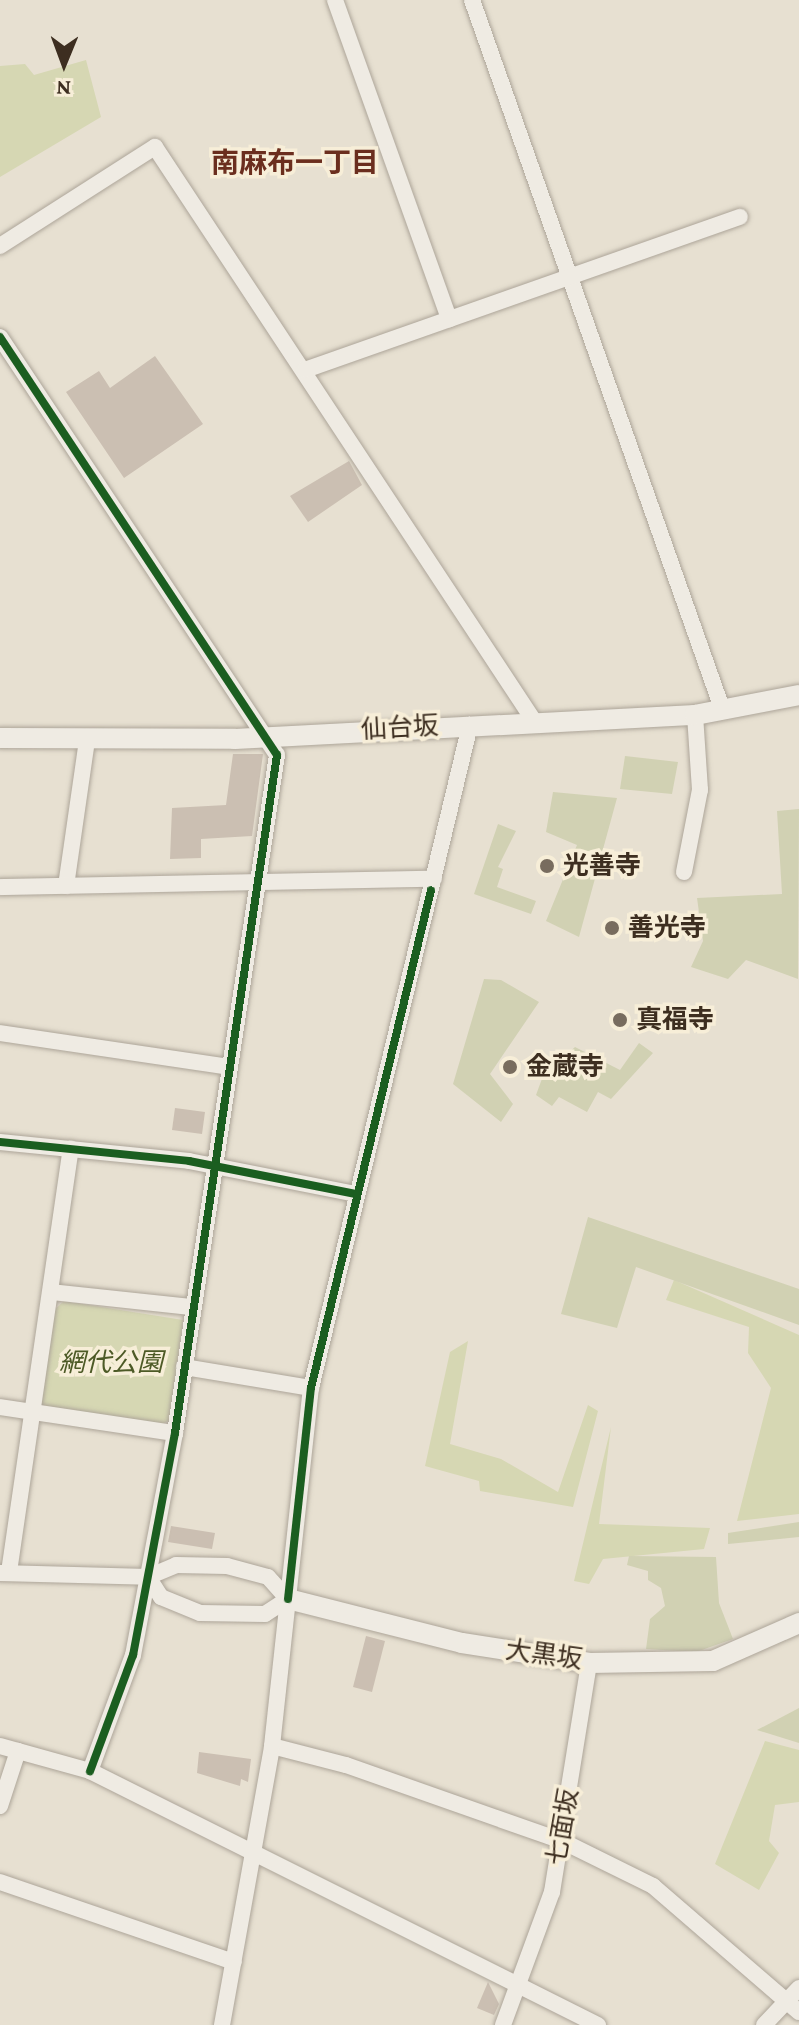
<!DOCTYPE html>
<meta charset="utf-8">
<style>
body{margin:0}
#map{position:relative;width:799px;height:2025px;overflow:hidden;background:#e7e0d1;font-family:"Crimson Pro","Noto Sans JP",serif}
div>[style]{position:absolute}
.green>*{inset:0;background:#d6d7b3}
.cemetery>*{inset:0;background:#d1d1b3}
.building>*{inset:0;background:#cbbfb2}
.roads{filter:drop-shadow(0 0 2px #ada599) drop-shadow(0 0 2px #ada599)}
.minor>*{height:16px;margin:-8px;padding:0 8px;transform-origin:8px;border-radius:8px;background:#efebe3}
.tertiary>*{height:20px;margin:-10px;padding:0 10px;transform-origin:10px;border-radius:10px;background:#efebe3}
.cycleway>*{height:8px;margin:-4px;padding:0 4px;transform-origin:4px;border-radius:4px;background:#1b5e20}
.dots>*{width:22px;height:22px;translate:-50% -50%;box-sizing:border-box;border:4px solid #f7eed8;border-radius:50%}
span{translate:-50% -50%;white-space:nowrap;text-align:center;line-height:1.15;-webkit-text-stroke:7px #f7eed8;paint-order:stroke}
.street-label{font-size:26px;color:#3d2e20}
.poi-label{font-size:26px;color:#3d2e20;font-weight:700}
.left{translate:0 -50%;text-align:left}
.park-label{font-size:26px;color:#4d5a26;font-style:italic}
.neighbourhood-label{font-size:28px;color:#6b2e1e;font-weight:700}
.north{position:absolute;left:24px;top:24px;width:80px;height:80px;-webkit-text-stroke:6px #f7eed8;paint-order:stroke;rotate:181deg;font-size:22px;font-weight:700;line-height:32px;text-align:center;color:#3d2e20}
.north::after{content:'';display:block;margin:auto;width:28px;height:36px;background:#3d2e20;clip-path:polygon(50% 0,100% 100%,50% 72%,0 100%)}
</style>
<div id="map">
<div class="green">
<div style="clip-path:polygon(86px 60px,101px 117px,0 177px,0 66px,25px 64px,34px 75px)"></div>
<div style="clip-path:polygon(674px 1280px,799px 1335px,799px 1514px,737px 1521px,771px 1388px,748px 1353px,749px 1327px,666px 1300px)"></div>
<div style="clip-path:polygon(64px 1301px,183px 1320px,169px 1420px,159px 1427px,37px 1405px,53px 1311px)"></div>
<div style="clip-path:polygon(468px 1341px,450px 1444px,501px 1459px,558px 1492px,588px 1405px,598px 1411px,573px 1507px,480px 1491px,479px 1481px,425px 1466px,450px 1352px)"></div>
<div style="clip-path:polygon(611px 1427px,599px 1524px,710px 1528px,704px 1549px,603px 1559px,589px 1584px,574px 1581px)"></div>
<div style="clip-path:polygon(765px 1741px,799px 1750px,799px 1802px,775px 1805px,769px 1841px,779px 1853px,759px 1890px,715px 1864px)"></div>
</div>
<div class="cemetery">
<div style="clip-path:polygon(625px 756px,678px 762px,672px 794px,620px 789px)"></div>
<div style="clip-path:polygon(553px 792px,617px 798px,579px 937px,546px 921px,577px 845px,546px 832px)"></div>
<div style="clip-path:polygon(799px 809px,798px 979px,746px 960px,728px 979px,691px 967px,703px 941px,697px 898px,782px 894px,777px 811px)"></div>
<div style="clip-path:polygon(498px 824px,516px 831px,498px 867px,503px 869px,497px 887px,536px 901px,531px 914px,474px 894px)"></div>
<div style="clip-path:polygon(484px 979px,501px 980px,539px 1002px,490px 1074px,513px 1104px,501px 1122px,453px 1084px)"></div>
<div style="clip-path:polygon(639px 1043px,653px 1053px,611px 1099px,598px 1092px,587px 1112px,559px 1097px,552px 1106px,536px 1095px,543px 1076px,575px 1047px,620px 1070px)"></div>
<div style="clip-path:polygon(588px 1217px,799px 1289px,799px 1325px,636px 1267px,617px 1328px,561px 1314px)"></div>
<div style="clip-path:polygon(799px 1522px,799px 1537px,728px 1544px,728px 1533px)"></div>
<div style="clip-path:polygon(629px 1556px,716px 1557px,719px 1603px,733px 1639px,696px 1652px,646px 1649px,650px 1619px,665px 1606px,661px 1588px,648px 1580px,648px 1571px,627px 1565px)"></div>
<div style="clip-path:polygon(799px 1708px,799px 1743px,757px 1730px)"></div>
</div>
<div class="building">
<div style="clip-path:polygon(155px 356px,203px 424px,124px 478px,66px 392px,99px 371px,110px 388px)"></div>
<div style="clip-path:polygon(349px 461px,362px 485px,308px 522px,290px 496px)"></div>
<div style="clip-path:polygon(233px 754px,263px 754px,252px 836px,201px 839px,201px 858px,170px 859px,172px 808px,226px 805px)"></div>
<div style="clip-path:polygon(175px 1108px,205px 1112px,202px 1134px,172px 1130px)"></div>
<div style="clip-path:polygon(171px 1526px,215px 1533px,212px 1549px,168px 1542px)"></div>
<div style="clip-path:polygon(366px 1636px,385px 1641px,372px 1692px,353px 1687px)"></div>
<div style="clip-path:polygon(199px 1752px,251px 1759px,248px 1782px,241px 1779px,240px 1786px,197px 1773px)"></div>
<div style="clip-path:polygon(488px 1982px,499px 2004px,494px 2015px,477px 2008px)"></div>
</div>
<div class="roads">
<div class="minor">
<div style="left:335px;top:0;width:339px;rotate:70.3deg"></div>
<div style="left:472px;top:0;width:754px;rotate:70.56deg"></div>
<div style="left:0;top:246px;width:184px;rotate:-32.6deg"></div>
<div style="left:155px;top:147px;width:688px;rotate:56.56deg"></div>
<div style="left:0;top:337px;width:501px;rotate:56.47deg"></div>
<div style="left:277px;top:755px;width:686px;rotate:98.56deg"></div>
<div style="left:175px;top:1433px;width:226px;rotate:100.7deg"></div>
<div style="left:133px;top:1655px;width:124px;rotate:110.3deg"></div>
<div style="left:305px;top:370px;width:461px;rotate:-19.4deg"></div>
<div style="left:684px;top:872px;width:84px;rotate:-79deg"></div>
<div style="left:700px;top:790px;width:75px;rotate:-93.8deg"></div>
<div style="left:66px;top:886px;width:148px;rotate:-81.8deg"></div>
<div style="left:0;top:887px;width:434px;rotate:-1.1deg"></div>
<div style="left:0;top:1033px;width:232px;rotate:8.4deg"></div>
<div style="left:0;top:1142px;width:190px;rotate:5.7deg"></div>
<div style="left:189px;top:1161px;width:170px;rotate:11.2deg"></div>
<div style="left:51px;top:1292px;width:142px;rotate:6.1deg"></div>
<div style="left:184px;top:1367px;width:129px;rotate:9.4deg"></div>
<div style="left:0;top:1407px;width:177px;rotate:8.5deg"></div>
<div style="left:9px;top:1572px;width:428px;rotate:-81.7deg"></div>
<div style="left:0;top:1573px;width:148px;rotate:1.5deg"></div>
<div style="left:148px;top:1577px;width:30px;rotate:-23deg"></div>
<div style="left:176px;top:1565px;width:51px;rotate:1.1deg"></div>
<div style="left:227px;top:1566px;width:42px;rotate:15deg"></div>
<div style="left:268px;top:1577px;width:30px;rotate:48deg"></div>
<div style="left:288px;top:1599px;width:27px;rotate:147deg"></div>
<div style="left:265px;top:1614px;width:65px;rotate:-179.1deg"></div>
<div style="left:200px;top:1613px;width:42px;rotate:-157.7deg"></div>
<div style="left:161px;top:1597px;width:24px;rotate:-123deg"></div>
<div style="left:0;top:1746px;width:93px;rotate:15.5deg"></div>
<div style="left:90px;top:1771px;width:568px;rotate:26.57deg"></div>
<div style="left:272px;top:1746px;width:76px;rotate:14.4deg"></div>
<div style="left:346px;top:1765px;width:229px;rotate:19.4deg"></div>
<div style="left:562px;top:1841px;width:102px;rotate:26.3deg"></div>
<div style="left:653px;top:1886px;width:193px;rotate:40.8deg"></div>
<div style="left:0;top:1806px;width:58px;rotate:-71.9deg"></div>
<div style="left:0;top:1882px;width:247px;rotate:18.9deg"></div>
<div style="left:222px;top:2025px;width:283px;rotate:-79.8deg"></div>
<div style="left:272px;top:1746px;width:360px;rotate:-83.8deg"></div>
<div style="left:311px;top:1388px;width:682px;rotate:-76.51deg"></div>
<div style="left:503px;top:2025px;width:142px;rotate:-69.8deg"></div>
<div style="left:552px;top:1892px;width:232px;rotate:-80.8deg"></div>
<div style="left:764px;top:2025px;width:51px;rotate:-46.6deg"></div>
</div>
<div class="tertiary">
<div style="left:0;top:738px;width:235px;rotate:0.2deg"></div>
<div style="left:235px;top:739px;width:461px;rotate:-3deg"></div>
<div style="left:695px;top:715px;width:106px;rotate:-10.9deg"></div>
<div style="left:288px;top:1599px;width:179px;rotate:14.2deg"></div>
<div style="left:462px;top:1643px;width:129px;rotate:8.9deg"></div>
<div style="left:589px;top:1663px;width:124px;rotate:-0.9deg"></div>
<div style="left:713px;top:1661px;width:94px;rotate:-23.8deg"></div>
</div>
</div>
<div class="cycleway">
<div style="left:0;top:337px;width:501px;rotate:56.47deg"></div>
<div style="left:277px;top:755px;width:686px;rotate:98.56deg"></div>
<div style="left:175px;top:1433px;width:226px;rotate:100.7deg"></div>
<div style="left:133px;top:1655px;width:124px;rotate:110.3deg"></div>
<div style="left:0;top:1142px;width:190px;rotate:5.7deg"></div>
<div style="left:189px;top:1161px;width:170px;rotate:11.2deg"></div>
<div style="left:288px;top:1599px;width:212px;rotate:-83.8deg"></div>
<div style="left:311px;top:1388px;width:512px;rotate:-76.45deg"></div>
</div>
<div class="dots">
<div style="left:547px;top:866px;background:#786c5e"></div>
<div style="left:612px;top:928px;background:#786c5e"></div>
<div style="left:620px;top:1020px;background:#786c5e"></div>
<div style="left:510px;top:1067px;background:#786c5e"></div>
</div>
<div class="street-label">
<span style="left:400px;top:728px;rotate:-3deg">仙台坂</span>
<span style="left:544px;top:1655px;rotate:8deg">大黒坂</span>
<span style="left:563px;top:1827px;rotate:-80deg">七面坂</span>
</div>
<div class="poi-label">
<span class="left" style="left:563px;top:866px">光善寺</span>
<span class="left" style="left:628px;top:928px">善光寺</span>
<span class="left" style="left:636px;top:1020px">真福寺</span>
<span class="left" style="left:526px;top:1067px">金蔵寺</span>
</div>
<div class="park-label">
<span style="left:111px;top:1363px">網代公園</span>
</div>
<div class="neighbourhood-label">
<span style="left:295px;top:163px">南麻布一丁目</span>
</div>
<div class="north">N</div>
</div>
